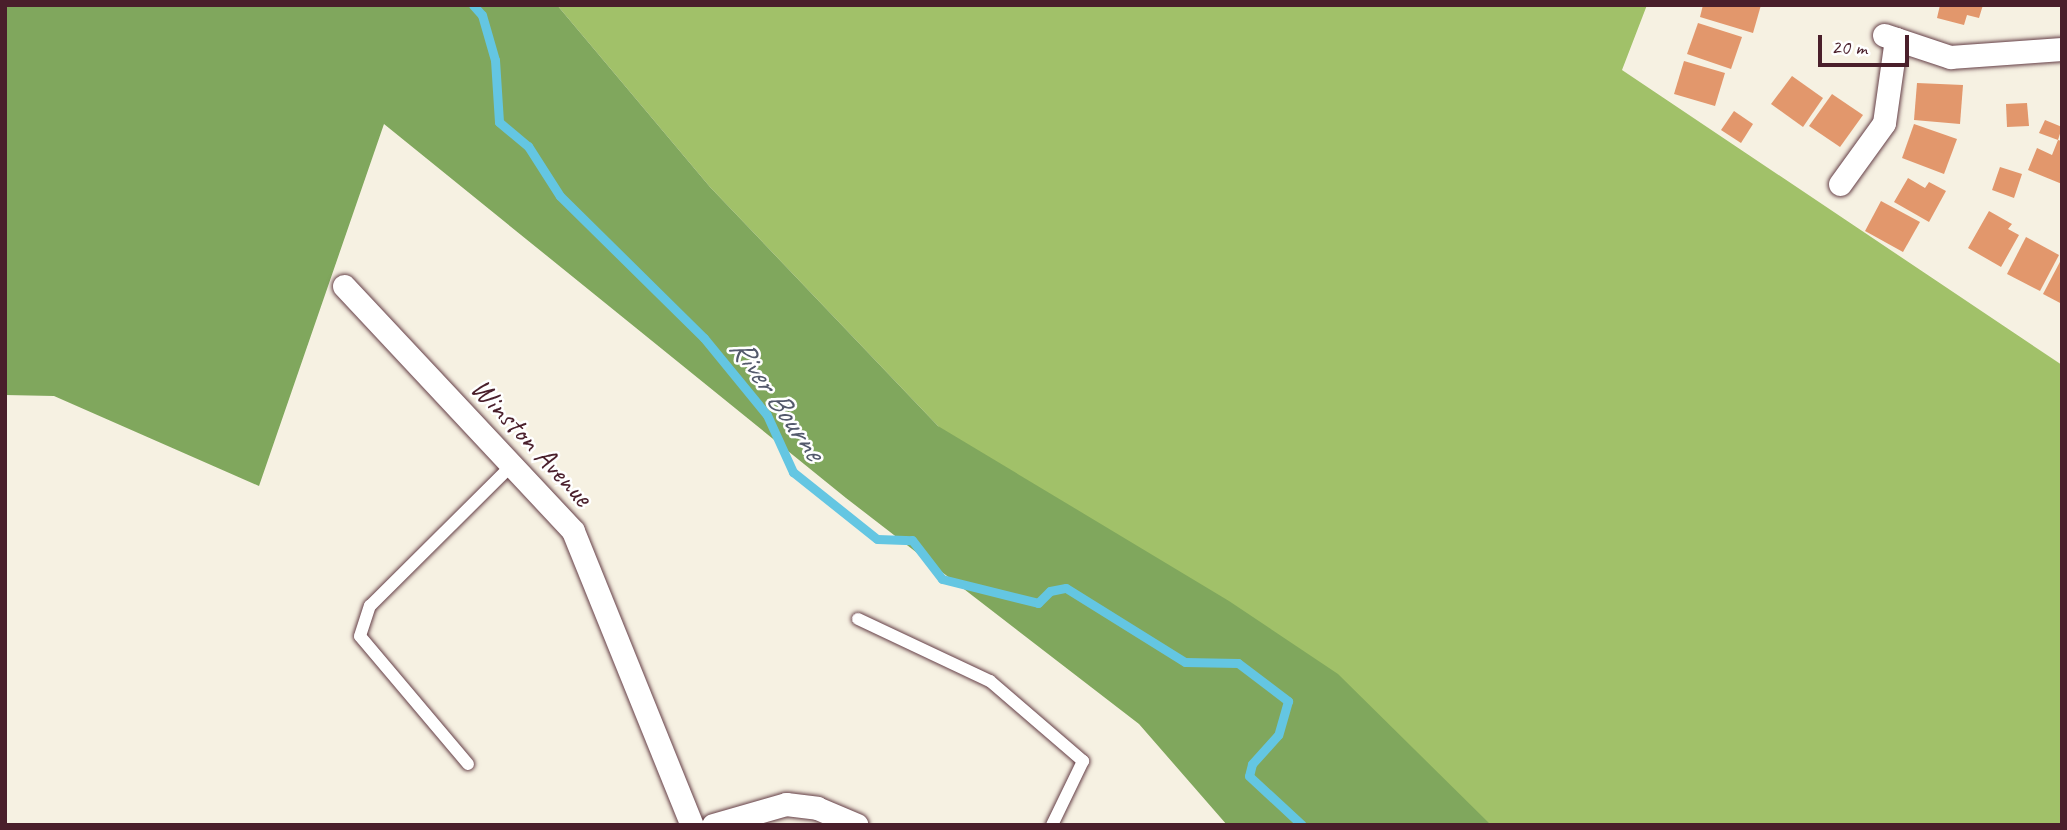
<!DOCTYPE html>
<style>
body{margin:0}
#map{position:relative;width:2067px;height:830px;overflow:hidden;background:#f6f1e2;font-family:Caveat,sans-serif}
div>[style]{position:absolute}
.green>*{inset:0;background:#a1c169}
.forest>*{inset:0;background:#80a75d}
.stream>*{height:9px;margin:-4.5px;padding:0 4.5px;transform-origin:4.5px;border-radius:4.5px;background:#64c6e2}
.building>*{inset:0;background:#e2976c}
.roads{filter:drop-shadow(0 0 2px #643e46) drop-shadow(0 0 2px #643e46)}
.lane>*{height:12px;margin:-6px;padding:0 6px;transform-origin:6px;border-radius:6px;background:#fff}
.street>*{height:23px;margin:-11.5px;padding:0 11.5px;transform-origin:11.5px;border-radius:11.5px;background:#fff}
span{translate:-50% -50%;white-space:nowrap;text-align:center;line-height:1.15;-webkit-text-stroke:5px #fff;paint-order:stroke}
.street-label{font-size:30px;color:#4a1f2b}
.water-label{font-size:32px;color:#53596b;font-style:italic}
.frame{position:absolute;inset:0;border:7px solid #4a1f2b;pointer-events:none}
.scale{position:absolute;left:1818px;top:35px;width:91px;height:32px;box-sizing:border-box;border:4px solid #4a1f2b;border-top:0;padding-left:9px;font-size:21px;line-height:24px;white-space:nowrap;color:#4a1f2b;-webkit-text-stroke:5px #fff;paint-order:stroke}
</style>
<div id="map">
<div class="green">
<div style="clip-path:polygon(557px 5px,1647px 5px,1622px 70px,2062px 365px,2062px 825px,1334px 825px,938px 426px,710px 187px)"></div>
</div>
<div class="forest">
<div style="clip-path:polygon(5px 5px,557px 5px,710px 187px,938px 426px,1229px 601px,1338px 674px,1491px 825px,1227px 825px,1139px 724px,846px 498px,384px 124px,259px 486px,54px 396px,5px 395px)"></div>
</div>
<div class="stream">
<div style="left:473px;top:5px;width:13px;rotate:48deg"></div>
<div style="left:482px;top:15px;width:47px;rotate:73.9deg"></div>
<div style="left:495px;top:60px;width:62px;rotate:86.3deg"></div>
<div style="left:499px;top:122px;width:38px;rotate:40deg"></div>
<div style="left:528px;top:146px;width:59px;rotate:57.4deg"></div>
<div style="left:560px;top:196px;width:202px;rotate:44.6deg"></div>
<div style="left:704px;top:338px;width:99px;rotate:50.7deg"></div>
<div style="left:767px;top:415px;width:63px;rotate:65.5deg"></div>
<div style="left:793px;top:472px;width:107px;rotate:38.6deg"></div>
<div style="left:877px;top:539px;width:35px;rotate:2deg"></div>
<div style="left:912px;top:540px;width:49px;rotate:52.4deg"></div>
<div style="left:942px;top:579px;width:99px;rotate:14deg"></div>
<div style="left:1038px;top:603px;width:17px;rotate:-45deg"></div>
<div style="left:1050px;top:591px;width:16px;rotate:-11deg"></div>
<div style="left:1066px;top:588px;width:140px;rotate:31.9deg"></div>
<div style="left:1185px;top:662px;width:53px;rotate:1.1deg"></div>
<div style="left:1238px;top:663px;width:63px;rotate:37.2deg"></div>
<div style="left:1288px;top:701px;width:35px;rotate:106deg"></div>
<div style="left:1278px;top:735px;width:39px;rotate:132deg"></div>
<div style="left:1252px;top:764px;width:12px;rotate:104deg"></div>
<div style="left:1249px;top:776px;width:72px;rotate:42.8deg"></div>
</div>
<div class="building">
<div style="clip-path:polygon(1703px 5px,1761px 5px,1753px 33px,1700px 17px)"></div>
<div style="clip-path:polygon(1940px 5px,1983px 5px,1979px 18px,1967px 15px,1964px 25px,1937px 18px)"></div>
<div style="clip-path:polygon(1698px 23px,1742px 37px,1731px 69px,1687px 54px)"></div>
<div style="clip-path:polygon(1684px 61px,1725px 73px,1715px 106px,1674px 94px)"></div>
<div style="clip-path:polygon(1792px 76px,1823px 98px,1803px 127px,1771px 104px)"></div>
<div style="clip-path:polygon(1917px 83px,1963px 85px,1960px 124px,1914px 120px)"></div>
<div style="clip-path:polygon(1832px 94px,1863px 115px,1840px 147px,1809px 126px)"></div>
<div style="clip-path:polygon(2027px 103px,2029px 126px,2007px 127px,2006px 104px)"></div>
<div style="clip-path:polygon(1734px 111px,1753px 124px,1741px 143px,1721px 130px)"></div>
<div style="clip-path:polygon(2045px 120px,2062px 127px,2058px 140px,2039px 133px)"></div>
<div style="clip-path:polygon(1914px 124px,1957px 139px,1944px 174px,1902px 158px)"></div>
<div style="clip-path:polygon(2058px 140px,2062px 141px,2062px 184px,2028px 170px,2037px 148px,2052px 155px)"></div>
<div style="clip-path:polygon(2000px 167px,2022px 174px,2014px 198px,1992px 190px)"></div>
<div style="clip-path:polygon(1908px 178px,1925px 188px,1929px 182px,1946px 191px,1929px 222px,1894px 202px)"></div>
<div style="clip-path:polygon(1881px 201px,1920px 222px,1903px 252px,1865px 231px)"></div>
<div style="clip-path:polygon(1989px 211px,2012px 224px,2008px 229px,2019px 235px,2001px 267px,1968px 248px)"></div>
<div style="clip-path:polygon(2026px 237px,2059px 255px,2040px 291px,2007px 274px)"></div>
<div style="clip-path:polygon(2062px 258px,2062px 304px,2043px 294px)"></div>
</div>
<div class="roads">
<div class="lane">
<div style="left:858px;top:619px;width:146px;rotate:25.2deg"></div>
<div style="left:990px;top:681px;width:123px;rotate:40.7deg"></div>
<div style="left:1083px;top:761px;width:71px;rotate:115.8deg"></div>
<div style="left:468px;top:764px;width:167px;rotate:-130.2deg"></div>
<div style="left:360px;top:636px;width:32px;rotate:-72deg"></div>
<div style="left:370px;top:606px;width:200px;rotate:-44.8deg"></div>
</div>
<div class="street">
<div style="left:1884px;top:35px;width:70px;rotate:18.4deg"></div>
<div style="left:1950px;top:57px;width:112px;rotate:-4.1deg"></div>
<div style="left:1840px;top:184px;width:75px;rotate:-54.2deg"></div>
<div style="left:1884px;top:123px;width:85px;rotate:-81.9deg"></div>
<div style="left:344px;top:286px;width:335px;rotate:46.9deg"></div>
<div style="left:573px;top:531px;width:317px;rotate:68deg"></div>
<div style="left:713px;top:825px;width:76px;rotate:-16deg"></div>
<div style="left:786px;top:804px;width:31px;rotate:7deg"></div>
<div style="left:817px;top:808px;width:43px;rotate:23deg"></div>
</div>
</div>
<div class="street-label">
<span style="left:532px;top:442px;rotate:47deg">Winston Avenue</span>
</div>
<div class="water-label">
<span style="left:777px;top:399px;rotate:55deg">River Bourne</span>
</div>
<div class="frame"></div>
<div class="scale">20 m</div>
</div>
